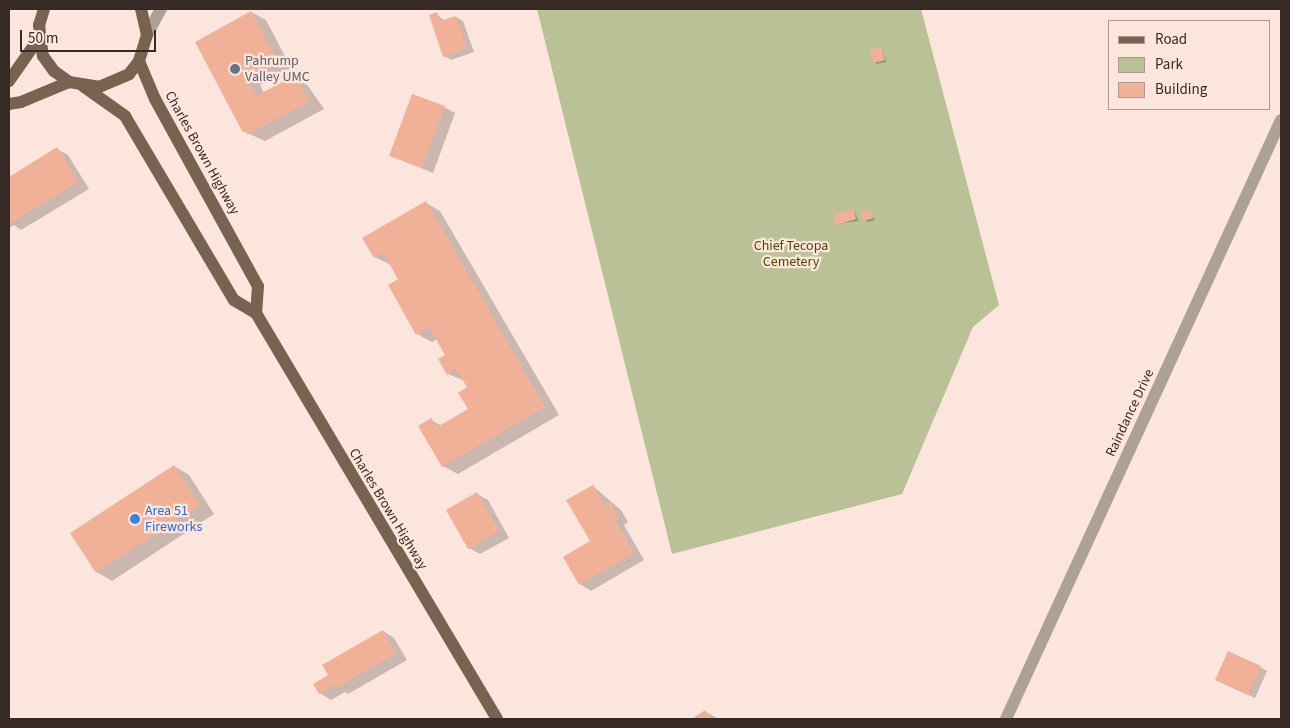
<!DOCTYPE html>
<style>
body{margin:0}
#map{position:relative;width:1290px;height:728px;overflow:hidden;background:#fce5dd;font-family:"Source Sans 3",sans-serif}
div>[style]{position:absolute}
.green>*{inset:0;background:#bbc196}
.shadow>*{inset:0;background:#0003}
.building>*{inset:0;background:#f1b199}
.minor>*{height:12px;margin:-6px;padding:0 6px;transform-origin:6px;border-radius:6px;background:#ada096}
.major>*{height:12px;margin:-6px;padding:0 6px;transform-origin:6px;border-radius:6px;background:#786351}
.dots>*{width:14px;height:14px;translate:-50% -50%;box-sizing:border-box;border:2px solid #fce5dd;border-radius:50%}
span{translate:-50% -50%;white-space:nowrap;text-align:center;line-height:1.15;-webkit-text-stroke:4.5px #fce5dd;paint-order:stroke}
.worship-label{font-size:14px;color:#5b616d}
.left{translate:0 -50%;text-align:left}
.street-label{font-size:14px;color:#372924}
.park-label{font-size:14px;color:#484d01}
.shop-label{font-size:14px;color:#366cbe}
.frame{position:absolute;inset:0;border:10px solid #372924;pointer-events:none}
.legend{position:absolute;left:1108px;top:20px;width:162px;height:90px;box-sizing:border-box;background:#fce5dd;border:1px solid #ad9a93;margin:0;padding:6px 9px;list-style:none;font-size:15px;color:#372924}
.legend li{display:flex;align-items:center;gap:10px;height:25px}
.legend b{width:25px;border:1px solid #ad9a93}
.scale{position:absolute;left:20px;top:30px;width:136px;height:22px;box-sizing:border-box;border:2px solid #372924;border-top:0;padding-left:6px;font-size:15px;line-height:18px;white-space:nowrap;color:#372924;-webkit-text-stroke:4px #fce5dd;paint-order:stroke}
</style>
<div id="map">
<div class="green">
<div style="clip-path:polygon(537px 9px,921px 9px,999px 305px,973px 327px,902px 494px,672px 554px)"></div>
</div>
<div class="shadow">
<div style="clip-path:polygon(251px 12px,266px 20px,291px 68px,260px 85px,264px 93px,294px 77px,308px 86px,324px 109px,265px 141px,243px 131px,196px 42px)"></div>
<div style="clip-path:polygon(436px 14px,445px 21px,456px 17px,463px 21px,474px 52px,451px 60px,444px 56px)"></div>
<div style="clip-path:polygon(881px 48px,887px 62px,877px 64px,874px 62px)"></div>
<div style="clip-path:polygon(444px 107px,455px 113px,433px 173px,391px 156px)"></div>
<div style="clip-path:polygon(57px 149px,68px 155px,89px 189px,21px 230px,14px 225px,9px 228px,9px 178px)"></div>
<div style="clip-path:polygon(426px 203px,440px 211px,559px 415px,458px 474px,443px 466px,431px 420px,442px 426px,469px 410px,469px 388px,465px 381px,448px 374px,447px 356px,437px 339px,432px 342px,417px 334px,400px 280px,391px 265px,375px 257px)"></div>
<div style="clip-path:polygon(853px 210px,859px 221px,837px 224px)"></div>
<div style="clip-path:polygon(870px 211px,875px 220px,868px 222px,864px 220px)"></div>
<div style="clip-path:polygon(174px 466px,189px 475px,214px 514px,112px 581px,97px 572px)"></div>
<div style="clip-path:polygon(593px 486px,621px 510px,628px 522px,624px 525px,644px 560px,591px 591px,580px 584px,591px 542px)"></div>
<div style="clip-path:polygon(477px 494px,488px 500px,509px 538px,480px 554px,469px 548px)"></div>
<div style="clip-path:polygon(383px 631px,394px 638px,407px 660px,348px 694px,345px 692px,331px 700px,320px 693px,330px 676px)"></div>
<div style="clip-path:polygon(1260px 667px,1267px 671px,1255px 698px,1224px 684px)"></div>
<div style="clip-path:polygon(706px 712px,717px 718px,717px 719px,694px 719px)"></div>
</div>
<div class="building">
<div style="clip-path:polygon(251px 11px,277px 60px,246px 77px,256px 96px,294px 76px,310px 101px,249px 134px,242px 131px,195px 42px)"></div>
<div style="clip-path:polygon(437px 12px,440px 21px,456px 16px,467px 48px,443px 57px,429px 15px)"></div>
<div style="clip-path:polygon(881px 47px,885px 60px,873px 63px,870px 49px)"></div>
<div style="clip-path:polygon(412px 94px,445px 106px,422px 168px,389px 156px)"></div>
<div style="clip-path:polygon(57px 147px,78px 182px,9px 224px,9px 177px)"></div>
<div style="clip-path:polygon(426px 201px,545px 407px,442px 467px,418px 426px,431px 418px,437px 427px,468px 409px,458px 393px,467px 387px,456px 369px,447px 375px,438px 359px,445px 355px,429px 327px,416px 335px,388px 285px,398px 279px,383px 253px,374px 258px,362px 238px)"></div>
<div style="clip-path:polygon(853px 209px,856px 219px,836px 225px,833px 215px)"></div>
<div style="clip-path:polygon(871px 210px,873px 218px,863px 221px,861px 212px)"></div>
<div style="clip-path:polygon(174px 465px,200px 505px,96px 573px,70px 533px)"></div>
<div style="clip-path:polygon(593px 485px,604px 505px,610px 502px,618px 516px,614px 518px,634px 553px,579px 585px,563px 557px,590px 541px,566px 500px)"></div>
<div style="clip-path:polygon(477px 492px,499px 531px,468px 549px,446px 510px)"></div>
<div style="clip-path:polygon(383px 630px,396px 653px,336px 688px,335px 685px,319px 694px,313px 684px,328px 675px,322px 665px)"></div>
<div style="clip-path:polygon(1228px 651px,1261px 666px,1248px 695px,1215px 680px)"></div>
<div style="clip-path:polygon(705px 710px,711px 719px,692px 719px)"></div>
</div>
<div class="minor">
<div style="left:147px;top:35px;width:30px;rotate:-62deg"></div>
<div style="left:1006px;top:719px;width:659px;rotate:-65.34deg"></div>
</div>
<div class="major">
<div style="left:44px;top:9px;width:17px;rotate:107deg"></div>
<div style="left:39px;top:25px;width:31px;rotate:83deg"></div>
<div style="left:43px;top:56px;width:19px;rotate:54deg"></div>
<div style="left:54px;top:71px;width:19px;rotate:36deg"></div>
<div style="left:69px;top:82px;width:30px;rotate:9deg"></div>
<div style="left:99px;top:87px;width:33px;rotate:-23deg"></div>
<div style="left:129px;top:74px;width:16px;rotate:-52deg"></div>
<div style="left:139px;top:61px;width:27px;rotate:-73deg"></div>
<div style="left:147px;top:35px;width:27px;rotate:-103deg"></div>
<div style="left:139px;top:61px;width:41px;rotate:67.2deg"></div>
<div style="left:155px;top:99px;width:213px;rotate:61.2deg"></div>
<div style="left:258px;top:286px;width:27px;rotate:94deg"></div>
<div style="left:9px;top:81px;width:52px;rotate:-55.1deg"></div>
<div style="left:83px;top:86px;width:52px;rotate:35.5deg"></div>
<div style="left:125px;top:116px;width:214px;rotate:59.4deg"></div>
<div style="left:234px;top:300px;width:26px;rotate:31deg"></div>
<div style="left:256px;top:313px;width:472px;rotate:59.3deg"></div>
<div style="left:9px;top:104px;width:12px;rotate:-9deg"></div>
<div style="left:21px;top:102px;width:52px;rotate:-22.6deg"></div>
</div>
<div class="dots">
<div style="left:235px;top:69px;background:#6b7280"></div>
<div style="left:135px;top:519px;background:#3f7fe0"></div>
</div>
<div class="worship-label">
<span class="left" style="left:245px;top:69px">Pahrump<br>Valley UMC</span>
</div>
<div class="street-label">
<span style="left:202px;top:153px;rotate:61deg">Charles Brown Highway</span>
<span style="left:1130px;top:413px;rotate:-65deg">Raindance Drive</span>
<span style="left:388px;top:509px;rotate:59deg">Charles Brown Highway</span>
</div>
<div class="park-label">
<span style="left:791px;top:254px">Chief Tecopa<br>Cemetery</span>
</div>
<div class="shop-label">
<span class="left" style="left:145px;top:519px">Area 51<br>Fireworks</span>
</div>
<div class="frame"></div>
<ul class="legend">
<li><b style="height:6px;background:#786351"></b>Road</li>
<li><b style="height:14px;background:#bbc196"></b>Park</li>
<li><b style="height:14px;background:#f1b199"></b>Building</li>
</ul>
<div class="scale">50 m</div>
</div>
